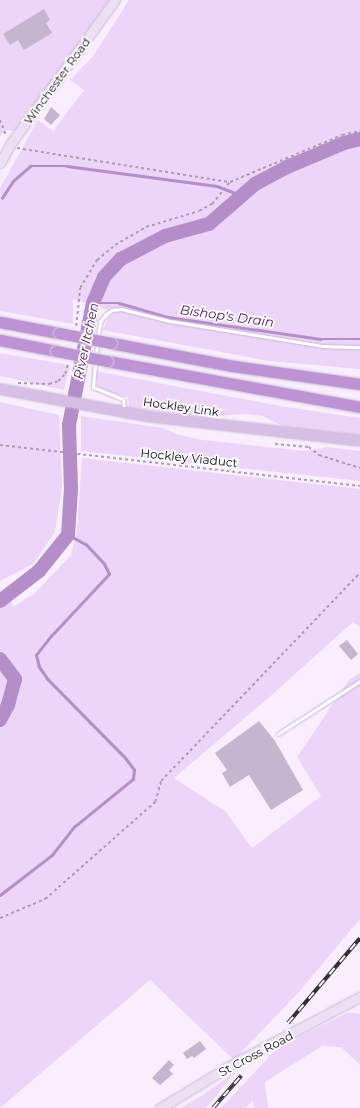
<!DOCTYPE html>
<style>
body{margin:0}
#map{position:relative;width:360px;height:1108px;overflow:hidden;background:#f8eefe;font-family:Montserrat,sans-serif}
div>[style]{position:absolute}
.green>*{inset:0;background:#edd5fa}
.stream>*{height:2.5px;margin:-1.25px;padding:0 1.25px;transform-origin:1.25px;border-radius:1.25px;background:#b48dc9}
.river>*{height:14px;margin:-7px;padding:0 7px;transform-origin:7px;border-radius:7px;background:#b48dc9}
.building>*{inset:0;background:#c5b5cf}
.path>*{height:1.5px;margin-top:-0.75px;transform-origin:0;background:repeating-linear-gradient(90deg,#a89fad 0 3px,transparent 0 6px)}
.roads{filter:drop-shadow(0 0 1px #c9b9d3) drop-shadow(0 0 1px #c9b9d3)}
.service>*{height:3px;margin:-1.5px;padding:0 1.5px;transform-origin:1.5px;border-radius:1.5px;background:#fff}
.secondary>*{height:9px;margin:-4.5px;padding:0 4.5px;transform-origin:4.5px;border-radius:4.5px;background:#ebdff2}
.primary>*{height:10px;margin:-5px;padding:0 5px;transform-origin:5px;border-radius:5px;background:#d7bee5}
.motorway>*{height:11px;margin:-5.5px;padding:0 5.5px;transform-origin:5.5px;border-radius:5.5px;background:#bd93d3}
.rail>*{height:4px;margin-top:-2px;transform-origin:0;background:repeating-linear-gradient(90deg,#fff 0 8px,#332e37 0 16px);box-sizing:border-box;border-block:1px solid #332e37}
.bridges{filter:drop-shadow(0 0 1px #d8d8d9) drop-shadow(0 0 1px #d8d8d9)}
.motorway-bridge>*{height:11px;margin:-5.5px;padding:0 5.5px;transform-origin:5.5px;border-radius:5.5px;background:#bd93d3}
span{translate:-50% -50%;white-space:nowrap;text-align:center;line-height:1.15;-webkit-text-stroke:3.5px #fff;paint-order:stroke}
.street-label{font-size:12px;color:#0e0911}
.water-label{font-size:13px;color:#47155c;font-style:italic}
</style>
<div id="map">
<div class="green">
<div style="clip-path:polygon(0 0,111px 0,80px 47px,14px 131px,6px 130px,0 136px)"></div>
<div style="clip-path:polygon(129px 0,360px 0,360px 369px,269px 361px,103px 330px,108px 318px,114px 312px,73px 299px,73px 324px,0 311px,0 188px,38px 120px,53px 131px,84px 90px,70px 80px,94px 55px)"></div>
<div style="clip-path:polygon(0 353px,70px 365px,64px 390px,0 376px)"></div>
<div style="clip-path:polygon(96px 371px,280px 406px,360px 418px,360px 436px,284px 427px,263px 416px,245px 414px,204px 417px,129px 407px,128px 397px,102px 390px,97px 385px)"></div>
<div style="clip-path:polygon(0 402px,59px 415px,62px 486px,55px 532px,33px 564px,0 581px)"></div>
<div style="clip-path:polygon(81px 416px,163px 428px,179px 435px,203px 440px,305px 451px,327px 447px,360px 451px,360px 481px,81px 451px)"></div>
<div style="clip-path:polygon(82px 458px,360px 489px,360px 627px,353px 622px,266px 700px,174px 778px,226px 812px,252px 848px,321px 796px,297px 757px,349px 680px,360px 673px,360px 919px,298px 993px,234px 1060px,150px 980px,0 1108px,0 588px,14px 606px,34px 594px,71px 555px,77px 531px)"></div>
<div style="clip-path:polygon(349px 1012px,360px 1014px,360px 1065px,341px 1047px,322px 1046px,265px 1082px,268px 1108px,254px 1108px,253px 1100px,246px 1108px,221px 1108px,278px 1047px)"></div>
<div style="clip-path:polygon(235px 1072px,206px 1108px,180px 1108px,203px 1095px)"></div>
</div>
<div class="stream">
<div style="left:2px;top:198px;width:20px;rotate:-57deg"></div>
<div style="left:13px;top:181px;width:23px;rotate:-41deg"></div>
<div style="left:30px;top:166px;width:37px"></div>
<div style="left:67px;top:166px;width:151px;rotate:7.6deg"></div>
<div style="left:217px;top:186px;width:26px;rotate:21deg"></div>
<div style="left:93px;top:303px;width:26px"></div>
<div style="left:119px;top:303px;width:51px;rotate:15.9deg"></div>
<div style="left:168px;top:317px;width:154px;rotate:8.2deg"></div>
<div style="left:320px;top:339px;width:40px"></div>
<div style="left:0;top:599px;width:1px"></div>
<div style="left:0;top:895px;width:66px;rotate:-37.6deg"></div>
<div style="left:52px;top:855px;width:36px;rotate:-52deg"></div>
<div style="left:74px;top:827px;width:76px;rotate:-39.1deg"></div>
<div style="left:133px;top:779px;width:9px;rotate:-84deg"></div>
<div style="left:134px;top:770px;width:15px;rotate:-127deg"></div>
<div style="left:125px;top:758px;width:110px;rotate:-134.6deg"></div>
<div style="left:48px;top:680px;width:16px;rotate:-125deg"></div>
<div style="left:39px;top:667px;width:12px;rotate:-104deg"></div>
<div style="left:36px;top:655px;width:24px;rotate:-52deg"></div>
<div style="left:51px;top:636px;width:85px;rotate:-46.9deg"></div>
<div style="left:109px;top:574px;width:11px;rotate:-117deg"></div>
<div style="left:104px;top:564px;width:26px;rotate:-133deg"></div>
<div style="left:86px;top:545px;width:21px;rotate:-151deg"></div>
</div>
<div class="river">
<div style="left:0;top:601px;width:49px;rotate:-37.6deg"></div>
<div style="left:39px;top:571px;width:46px;rotate:-51.1deg"></div>
<div style="left:68px;top:535px;width:46px;rotate:-86.3deg"></div>
<div style="left:71px;top:489px;width:64px;rotate:-91.8deg"></div>
<div style="left:69px;top:425px;width:124px;rotate:-78.9deg"></div>
<div style="left:93px;top:303px;width:28px;rotate:-67deg"></div>
<div style="left:104px;top:277px;width:25px;rotate:-47deg"></div>
<div style="left:121px;top:259px;width:50px;rotate:-27.6deg"></div>
<div style="left:165px;top:236px;width:46px;rotate:-15.3deg"></div>
<div style="left:209px;top:224px;width:61px;rotate:-41deg"></div>
<div style="left:255px;top:184px;width:36px;rotate:-28deg"></div>
<div style="left:287px;top:167px;width:62px;rotate:-22.8deg"></div>
<div style="left:344px;top:143px;width:16px;rotate:-14deg"></div>
<div style="left:0;top:659px;width:25px;rotate:53deg"></div>
<div style="left:15px;top:679px;width:27px;rotate:105deg"></div>
<div style="left:8px;top:705px;width:17px;rotate:118deg"></div>
</div>
<div class="building">
<div style="clip-path:polygon(44px 9px,50px 20px,46px 23px,52px 33px,24px 50px,18px 40px,10px 45px,3px 34px)"></div>
<div style="clip-path:polygon(51px 107px,60px 115px,51px 125px,44px 119px)"></div>
<div style="clip-path:polygon(347px 640px,358px 654px,351px 660px,339px 646px)"></div>
<div style="clip-path:polygon(259px 721px,275px 741px,303px 790px,271px 810px,249px 775px,230px 787px,222px 773px,227px 770px,215px 753px)"></div>
<div style="clip-path:polygon(200px 1041px,206px 1049px,194px 1058px,192px 1056px,187px 1059px,183px 1053px)"></div>
<div style="clip-path:polygon(169px 1060px,174px 1065px,169px 1070px,173px 1074px,160px 1085px,152px 1078px)"></div>
</div>
<div class="path">
<div style="left:0;top:120px;width:16px;rotate:68deg"></div>
<div style="left:17px;top:148px;width:216px;rotate:9.1deg"></div>
<div style="left:230px;top:182px;width:121px;rotate:-22.8deg"></div>
<div style="left:342px;top:135px;width:18px;rotate:-13deg"></div>
<div style="left:76px;top:326px;width:38px;rotate:-84deg"></div>
<div style="left:80px;top:288px;width:33px;rotate:-59deg"></div>
<div style="left:97px;top:260px;width:23px;rotate:-40deg"></div>
<div style="left:115px;top:245px;width:36px;rotate:-30deg"></div>
<div style="left:146px;top:227px;width:55px;rotate:-16.8deg"></div>
<div style="left:199px;top:211px;width:15px;rotate:-28deg"></div>
<div style="left:212px;top:204px;width:28px;rotate:-51deg"></div>
<div style="left:18px;top:383px;width:31px;rotate:2deg"></div>
<div style="left:49px;top:384px;width:9px;rotate:-18deg"></div>
<div style="left:58px;top:381px;width:10px;rotate:-45deg"></div>
<div style="left:65px;top:374px;width:11px;rotate:-75deg"></div>
<div style="left:275px;top:444px;width:34px;rotate:5deg"></div>
<div style="left:309px;top:447px;width:13px;rotate:39deg"></div>
<div style="left:319px;top:455px;width:43px;rotate:17.6deg"></div>
<div style="left:0;top:445px;width:362px;rotate:6.5deg"></div>
<div style="left:0;top:918px;width:49px;rotate:-22.9deg"></div>
<div style="left:45px;top:899px;width:147px;rotate:-41.4deg"></div>
<div style="left:155px;top:802px;width:22px;rotate:-74deg"></div>
<div style="left:161px;top:781px;width:288px;rotate:-46.3deg"></div>
</div>
<div class="roads">
<div class="service">
<div style="left:98px;top:337px;width:15px;rotate:-82deg"></div>
<div style="left:100px;top:322px;width:9px;rotate:-54deg"></div>
<div style="left:105px;top:315px;width:9px;rotate:-36deg"></div>
<div style="left:112px;top:310px;width:9px;rotate:-6deg"></div>
<div style="left:121px;top:309px;width:50px;rotate:13.8deg"></div>
<div style="left:170px;top:321px;width:154px;rotate:9.3deg"></div>
<div style="left:322px;top:346px;width:38px;rotate:2deg"></div>
<div style="left:97px;top:343px;width:44px;rotate:95.2deg"></div>
<div style="left:93px;top:387px;width:32px;rotate:22deg"></div>
<div style="left:123px;top:399px;width:12px;rotate:85deg"></div>
<div style="left:278px;top:734px;width:98px;rotate:-32.9deg"></div>
</div>
<div class="secondary">
<div style="left:0;top:163px;width:23px;rotate:-61deg"></div>
<div style="left:11px;top:143px;width:177px;rotate:-54deg"></div>
<div style="left:160px;top:1108px;width:89px;rotate:-31.2deg"></div>
<div style="left:236px;top:1062px;width:140px;rotate:-27.7deg"></div>
</div>
<div class="primary">
<div style="left:0;top:389px;width:147px;rotate:10.5deg"></div>
<div style="left:145px;top:416px;width:216px;rotate:6.6deg"></div>
</div>
<div class="motorway">
<div style="left:0;top:322px;width:60px;rotate:10.6deg"></div>
<div style="left:0;top:340px;width:57px;rotate:11.1deg"></div>
<div style="left:111px;top:343px;width:124px;rotate:10.7deg"></div>
<div style="left:233px;top:366px;width:128px;rotate:8.1deg"></div>
<div style="left:107px;top:361px;width:257px;rotate:10.3deg"></div>
</div>
</div>
<div class="rail">
<div style="left:288px;top:1023px;width:111px;rotate:-49.7deg"></div>
<div style="left:213px;top:1108px;width:43px;rotate:-48.8deg"></div>
</div>
<div class="bridges">
<div class="motorway-bridge">
<div style="left:59px;top:333px;width:53px;rotate:10.9deg"></div>
<div style="left:56px;top:351px;width:52px;rotate:11.1deg"></div>
</div>
</div>
<div class="street-label">
<span style="left:57px;top:81px;rotate:-54deg">Winchester Road</span>
<span style="left:181px;top:407px;rotate:8deg">Hockley Link</span>
<span style="left:189px;top:458px;rotate:6deg">Hockley Viaduct</span>
<span style="left:256px;top:1054px;rotate:-28deg">St Cross Road</span>
</div>
<div class="water-label">
<span style="left:227px;top:316px;rotate:8deg">Bishop's Drain</span>
<span style="left:86px;top:341px;rotate:-78deg">River Itchen</span>
</div>
</div>
